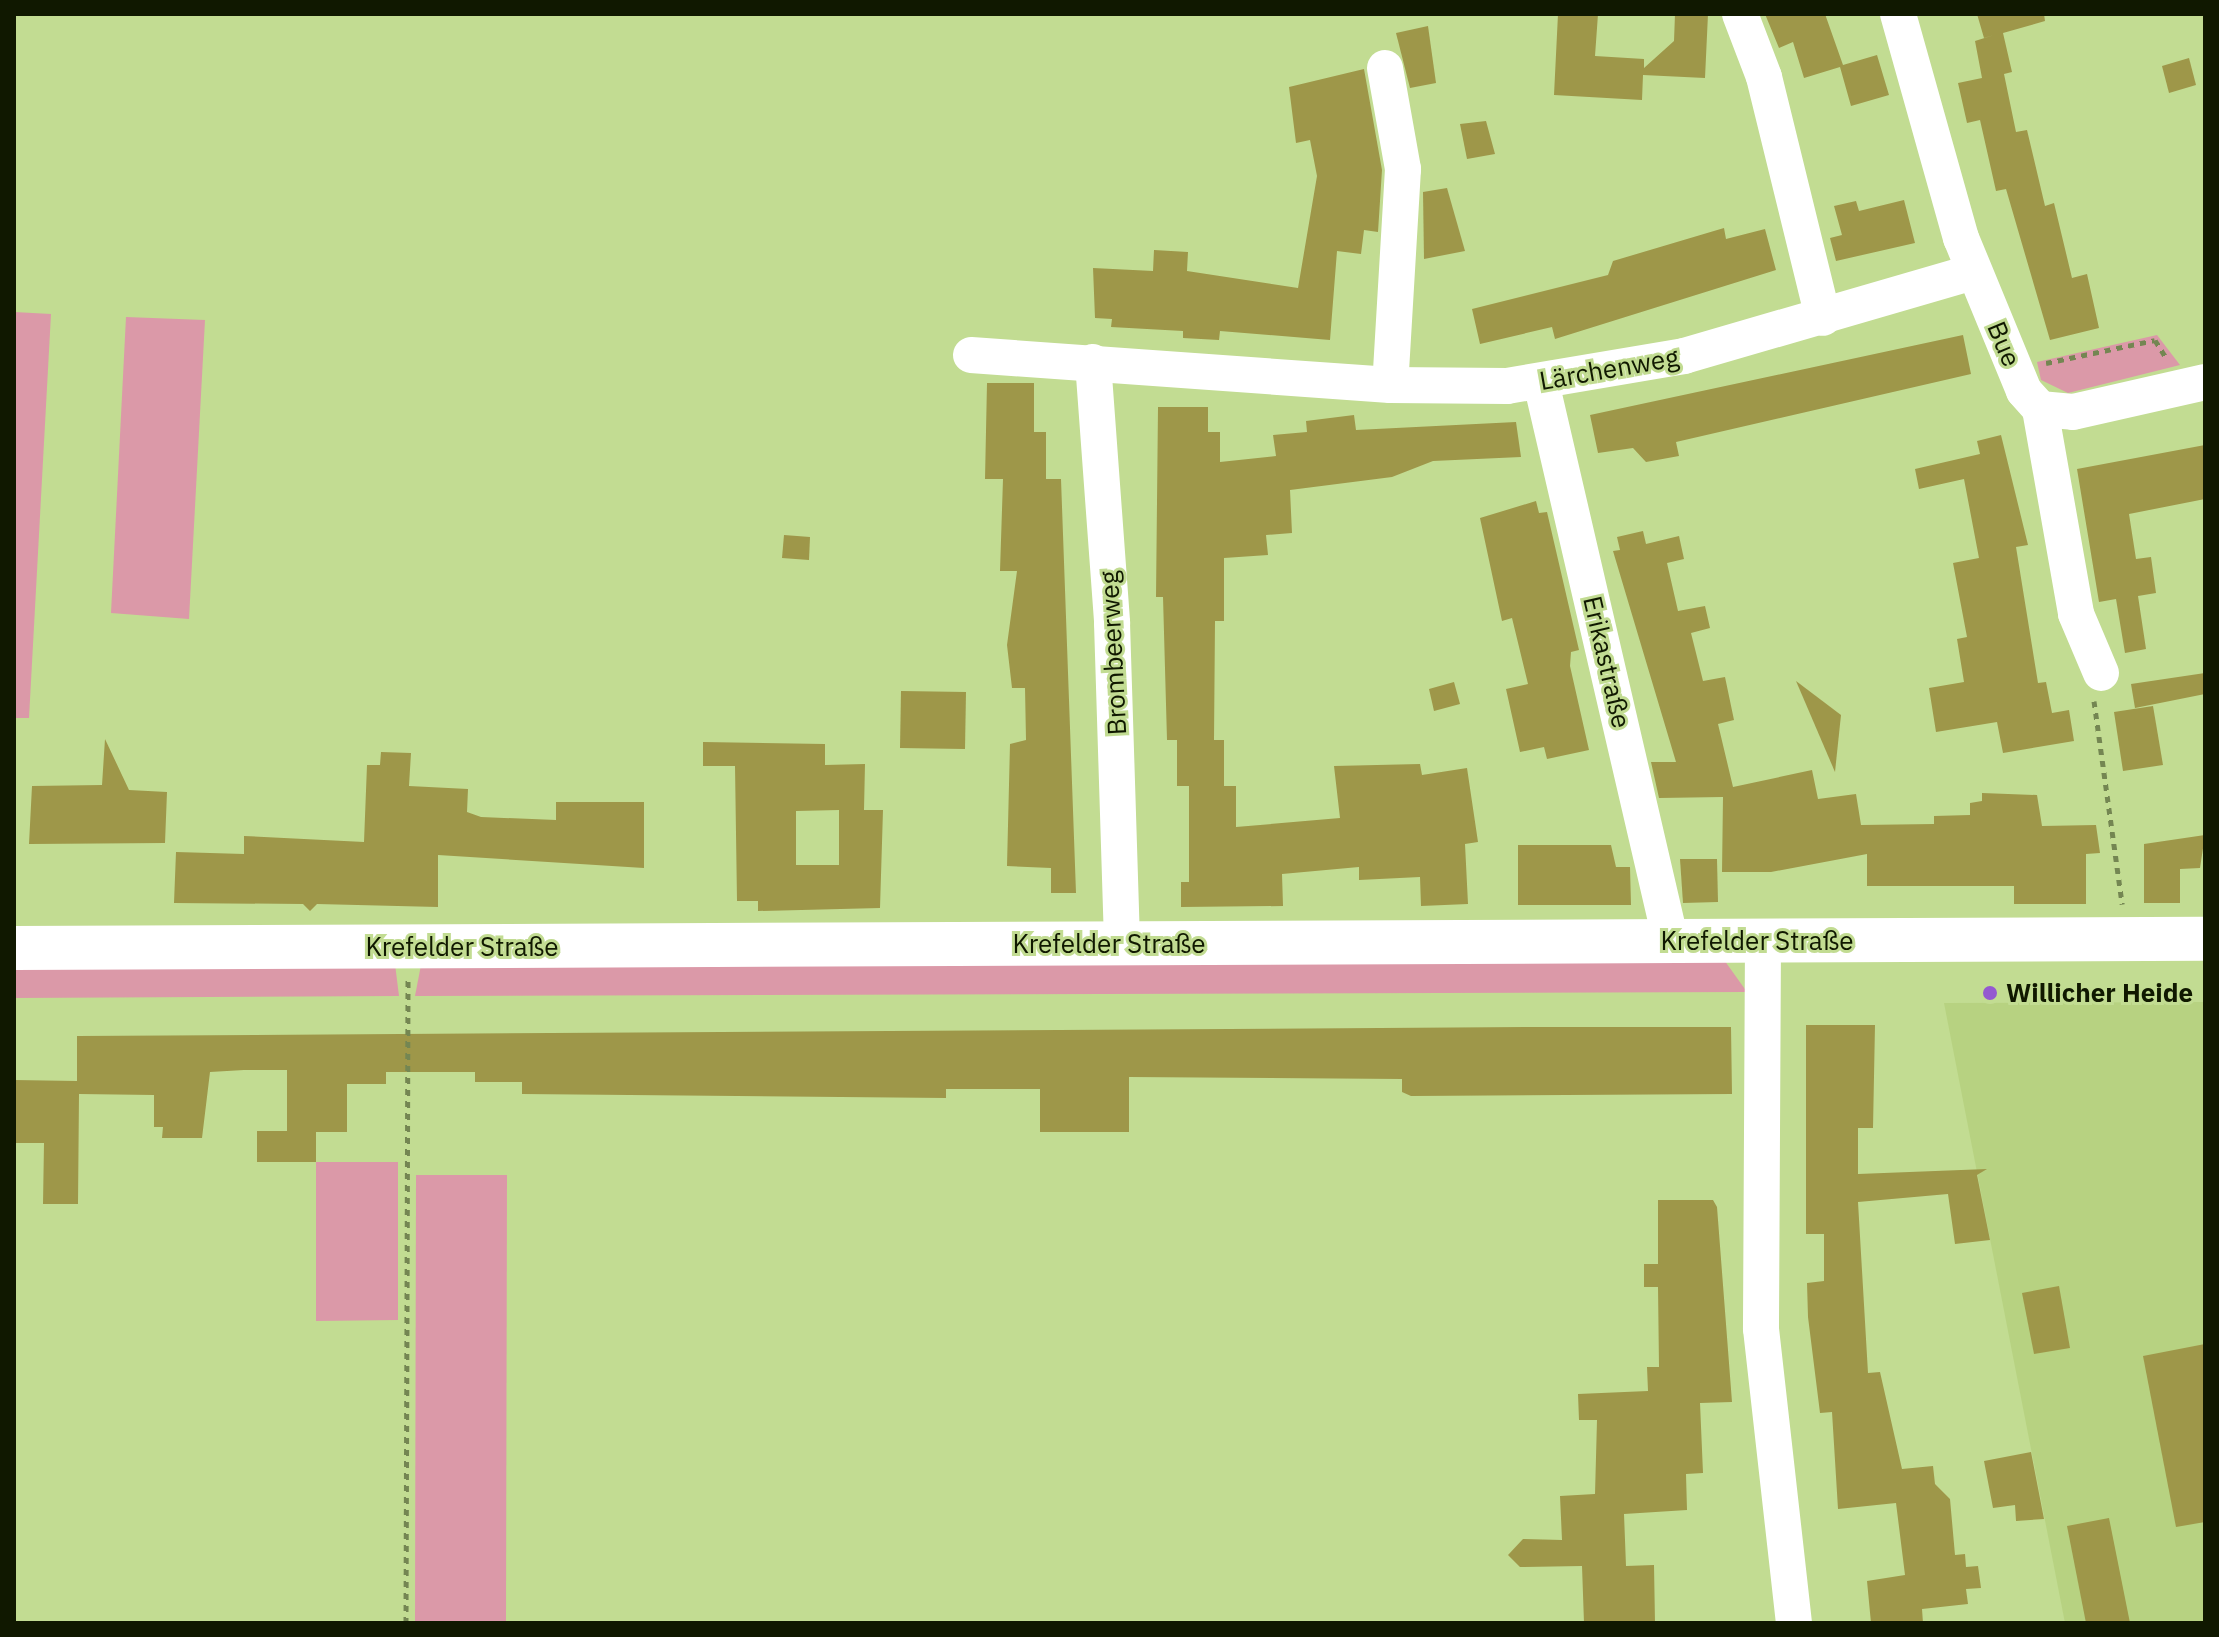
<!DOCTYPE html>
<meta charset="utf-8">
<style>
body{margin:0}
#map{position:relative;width:2219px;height:1637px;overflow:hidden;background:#c2dc92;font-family:"IBM Plex Sans",sans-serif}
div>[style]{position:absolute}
.built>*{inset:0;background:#b7d281}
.green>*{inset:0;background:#db99a8}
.building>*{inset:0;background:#9e9749}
.path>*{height:5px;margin-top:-2.5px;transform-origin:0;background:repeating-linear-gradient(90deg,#748652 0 6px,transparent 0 12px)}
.minor>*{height:36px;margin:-18px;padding:0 18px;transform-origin:18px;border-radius:18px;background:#fff}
.major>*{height:44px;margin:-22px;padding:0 22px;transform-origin:22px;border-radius:22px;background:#fff}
.dots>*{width:22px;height:22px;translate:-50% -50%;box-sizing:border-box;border:4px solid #c2dc92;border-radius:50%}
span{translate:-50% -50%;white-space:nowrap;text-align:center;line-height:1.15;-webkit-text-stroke:6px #c2dc92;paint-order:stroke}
.street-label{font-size:26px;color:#101800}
.poi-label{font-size:26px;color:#101800;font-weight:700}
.left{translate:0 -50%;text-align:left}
.frame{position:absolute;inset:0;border:16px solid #101800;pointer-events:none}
</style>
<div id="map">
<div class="built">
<div style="clip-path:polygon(2205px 1002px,2205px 1623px,2065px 1623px,1944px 1003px)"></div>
</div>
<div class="green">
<div style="clip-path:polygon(14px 312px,51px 314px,29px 718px,14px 718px)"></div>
<div style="clip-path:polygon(126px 317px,205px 320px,189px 619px,111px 613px)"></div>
<div style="clip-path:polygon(2157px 335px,2180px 365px,2068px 393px,2041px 380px,2037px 362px)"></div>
<div style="clip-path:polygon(1722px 957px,1747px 992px,415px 996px,421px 965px)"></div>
<div style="clip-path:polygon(14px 964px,395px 964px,399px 996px,14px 998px)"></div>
<div style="clip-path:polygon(316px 1162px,398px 1162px,398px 1320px,316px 1321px)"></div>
<div style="clip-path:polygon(416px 1175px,507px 1175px,506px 1623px,415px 1623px)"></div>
</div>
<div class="building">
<div style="clip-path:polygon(1558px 14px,1598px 14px,1595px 56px,1644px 59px,1644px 68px,1674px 41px,1675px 14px,1708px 14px,1705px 78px,1643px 75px,1642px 100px,1554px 95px)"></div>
<div style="clip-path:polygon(1765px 14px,1825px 14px,1843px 65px,1877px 55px,1889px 95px,1851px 106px,1840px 67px,1804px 78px,1793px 42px,1779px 48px)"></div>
<div style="clip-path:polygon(1977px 14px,2044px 14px,2045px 21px,2003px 33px,2012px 72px,2004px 74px,2016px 132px,2027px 130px,2045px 206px,2054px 203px,2072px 278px,2087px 274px,2099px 328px,2050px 340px,2006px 189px,1996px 191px,1980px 120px,1967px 123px,1958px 83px,1982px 78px,1975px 41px,1994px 35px,1984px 38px)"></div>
<div style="clip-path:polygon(1428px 26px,1436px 83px,1410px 88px,1396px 33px)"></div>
<div style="clip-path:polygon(2189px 58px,2196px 85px,2169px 93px,2162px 66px)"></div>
<div style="clip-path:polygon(1364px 69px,1382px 170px,1378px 232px,1364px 230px,1361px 254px,1337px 251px,1330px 340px,1220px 331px,1219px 340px,1183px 338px,1183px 331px,1111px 327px,1112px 319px,1095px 318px,1093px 268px,1153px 271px,1154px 250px,1188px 252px,1187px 271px,1298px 288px,1317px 176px,1310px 140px,1296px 143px,1289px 87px)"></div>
<div style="clip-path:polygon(1486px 121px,1495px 154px,1467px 159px,1460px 124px)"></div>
<div style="clip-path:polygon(1447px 188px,1465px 251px,1424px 259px,1423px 192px)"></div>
<div style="clip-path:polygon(1904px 200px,1915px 243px,1836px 261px,1830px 238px,1842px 235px,1834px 206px,1856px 201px,1859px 211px)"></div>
<div style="clip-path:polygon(1724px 228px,1726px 239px,1765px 229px,1776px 270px,1555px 339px,1552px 327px,1480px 344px,1472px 309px,1608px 275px,1613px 261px)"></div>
<div style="clip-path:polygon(1963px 335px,1971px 374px,1676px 442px,1679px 456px,1646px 462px,1633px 448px,1598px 453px,1590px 415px)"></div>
<div style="clip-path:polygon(987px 383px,1034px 383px,1034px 432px,1046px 432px,1046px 479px,1061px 479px,1076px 893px,1051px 893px,1051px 868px,1007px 866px,1010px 744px,1026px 740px,1025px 688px,1012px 688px,1007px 645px,1017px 571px,1000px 571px,1003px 479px,985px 479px)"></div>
<div style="clip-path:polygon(1158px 407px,1208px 407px,1208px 432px,1220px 432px,1220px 462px,1276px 456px,1273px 435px,1307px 432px,1306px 421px,1354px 415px,1356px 430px,1516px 422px,1521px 457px,1433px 461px,1392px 477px,1290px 490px,1292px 533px,1266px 535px,1268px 555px,1224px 558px,1224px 621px,1215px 621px,1214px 740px,1224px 740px,1224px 786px,1236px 786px,1236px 827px,1340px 818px,1334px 766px,1420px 764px,1422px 775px,1467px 768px,1478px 842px,1465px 844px,1468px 904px,1421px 906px,1420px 877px,1359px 880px,1359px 867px,1282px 874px,1283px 906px,1181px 907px,1181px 882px,1189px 882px,1189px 786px,1177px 786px,1177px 740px,1167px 740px,1163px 597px,1156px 597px)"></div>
<div style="clip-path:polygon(2001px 435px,2028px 545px,2016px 547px,2038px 683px,2046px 682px,2052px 713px,2069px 710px,2074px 741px,2003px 753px,1997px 722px,1936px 732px,1929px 688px,1964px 682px,1957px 639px,1967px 637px,1953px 563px,1979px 558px,1964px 479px,1919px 489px,1915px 469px,1980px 454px,1977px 441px)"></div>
<div style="clip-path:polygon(2205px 445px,2205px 499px,2129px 514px,2136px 559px,2151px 557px,2156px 593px,2138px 596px,2146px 649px,2125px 653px,2116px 599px,2099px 602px,2077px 469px)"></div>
<div style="clip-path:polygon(1536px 501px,1539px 513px,1547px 512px,1579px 650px,1571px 652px,1570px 666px,1589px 750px,1547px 759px,1544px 747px,1520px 752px,1506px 689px,1528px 684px,1512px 618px,1502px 621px,1480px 518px)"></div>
<div style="clip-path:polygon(1643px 531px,1646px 544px,1679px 536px,1684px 559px,1667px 563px,1678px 611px,1705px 606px,1710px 628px,1691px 633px,1703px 681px,1725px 677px,1734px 720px,1718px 724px,1733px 787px,1812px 770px,1818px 799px,1856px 794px,1861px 825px,1934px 824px,1934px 816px,1970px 815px,1970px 803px,1982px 801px,1982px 793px,2037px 795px,2042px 826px,2096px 825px,2100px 853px,2086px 854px,2086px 904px,2014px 904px,2014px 886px,1867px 886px,1867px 854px,1771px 872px,1722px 872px,1723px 797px,1659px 798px,1651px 762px,1676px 762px,1613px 551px,1620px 550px,1617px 537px)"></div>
<div style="clip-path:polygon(784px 535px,810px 537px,809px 560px,782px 558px)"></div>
<div style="clip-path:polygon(2205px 673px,2205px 694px,2135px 708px,2131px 684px)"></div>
<div style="clip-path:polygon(1796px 681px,1841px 715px,1835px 772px)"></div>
<div style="clip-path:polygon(1454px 682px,1460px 704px,1434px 711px,1429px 689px)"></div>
<div style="clip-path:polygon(901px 691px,966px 692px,965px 749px,900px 748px)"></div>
<div style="clip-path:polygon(2153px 706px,2163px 765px,2123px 771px,2114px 712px)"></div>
<div style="clip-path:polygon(105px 739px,129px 790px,167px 792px,165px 843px,29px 844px,32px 786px,102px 785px)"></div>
<div style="clip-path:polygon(evenodd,703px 742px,825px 744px,825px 765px,865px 764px,864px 810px,883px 810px,880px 908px,758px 911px,758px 901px,737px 901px,735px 766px,703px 766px,703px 742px,839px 810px,839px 865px,796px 865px,796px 811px,839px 810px)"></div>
<div style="clip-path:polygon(381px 752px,411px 753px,409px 786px,468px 789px,467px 812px,481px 817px,556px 820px,556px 802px,644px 802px,644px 868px,438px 855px,438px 907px,317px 904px,310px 911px,303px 904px,174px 903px,176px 852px,244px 854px,244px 836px,364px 842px,367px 765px,380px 765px)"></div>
<div style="clip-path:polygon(2205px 835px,2200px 868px,2180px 869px,2180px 903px,2144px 903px,2144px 844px)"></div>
<div style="clip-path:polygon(1518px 845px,1611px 845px,1616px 867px,1630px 867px,1631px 905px,1518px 905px)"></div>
<div style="clip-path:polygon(1680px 859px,1717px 859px,1718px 902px,1683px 903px)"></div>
<div style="clip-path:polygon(1806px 1025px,1875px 1025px,1873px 1128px,1858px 1128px,1858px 1174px,1987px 1169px,1977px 1175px,1990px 1240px,1955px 1244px,1948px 1194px,1858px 1202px,1868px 1373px,1880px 1372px,1902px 1469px,1933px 1466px,1935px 1484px,1950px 1499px,1955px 1555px,1965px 1554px,1966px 1567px,1978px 1566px,1981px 1588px,1966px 1589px,1968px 1604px,1922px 1609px,1923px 1623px,1871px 1623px,1867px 1581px,1905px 1575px,1896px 1503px,1838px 1509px,1832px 1412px,1820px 1413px,1808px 1317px,1807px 1283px,1824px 1281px,1824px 1234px,1806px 1234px)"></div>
<div style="clip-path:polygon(1540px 1027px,1731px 1027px,1732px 1094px,1411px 1096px,1402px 1092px,1402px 1079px,1129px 1077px,1129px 1132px,1040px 1132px,1040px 1089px,946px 1089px,946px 1098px,522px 1094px,522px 1082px,475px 1082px,475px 1072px,386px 1072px,386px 1084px,347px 1084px,347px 1132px,316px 1132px,316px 1162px,257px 1162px,257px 1131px,287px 1131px,287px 1070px,244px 1070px,210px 1072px,202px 1138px,162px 1138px,163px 1127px,154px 1127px,154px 1095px,79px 1094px,78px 1204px,43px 1204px,44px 1143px,14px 1143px,14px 1080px,77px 1081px,77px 1036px)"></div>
<div style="clip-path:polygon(1658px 1200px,1713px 1200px,1717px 1207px,1732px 1402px,1700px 1403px,1703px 1473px,1686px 1474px,1687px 1510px,1624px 1514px,1626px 1566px,1654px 1565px,1655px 1623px,1584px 1623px,1582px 1566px,1520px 1567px,1508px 1555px,1523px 1539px,1562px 1540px,1560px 1496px,1595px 1494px,1597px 1420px,1579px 1420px,1578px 1394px,1648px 1391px,1647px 1367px,1659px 1367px,1658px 1287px,1644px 1287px,1644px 1264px,1658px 1264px)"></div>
<div style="clip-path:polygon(2059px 1286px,2070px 1348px,2034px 1354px,2022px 1293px)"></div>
<div style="clip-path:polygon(2205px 1344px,2205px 1522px,2176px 1527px,2143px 1356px)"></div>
<div style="clip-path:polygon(2031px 1452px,2044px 1519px,2016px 1521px,2015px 1505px,1993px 1508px,1984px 1461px)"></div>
<div style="clip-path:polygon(2109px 1518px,2130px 1623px,2086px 1623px,2067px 1526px)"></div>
</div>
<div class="path">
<div style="left:2046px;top:363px;width:111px;rotate:-11.9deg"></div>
<div style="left:2155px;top:340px;width:22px;rotate:58deg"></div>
<div style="left:2094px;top:701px;width:205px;rotate:82.1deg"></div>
<div style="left:406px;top:1623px;width:643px;rotate:-89.82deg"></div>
</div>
<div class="minor">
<div style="left:1740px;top:14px;width:67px;rotate:69.1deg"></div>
<div style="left:1764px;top:77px;width:248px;rotate:76.2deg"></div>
<div style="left:1898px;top:14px;width:233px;rotate:74.3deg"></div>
<div style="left:1961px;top:238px;width:165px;rotate:67.6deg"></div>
<div style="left:2024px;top:391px;width:24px;rotate:48deg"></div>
<div style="left:2040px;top:409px;width:208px;rotate:80deg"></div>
<div style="left:2076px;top:614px;width:64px;rotate:67deg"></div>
<div style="left:1385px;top:68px;width:103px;rotate:79.9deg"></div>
<div style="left:1403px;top:169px;width:216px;rotate:93.4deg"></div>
<div style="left:971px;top:355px;width:420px;rotate:4.1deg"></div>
<div style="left:1390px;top:385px;width:117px;rotate:0.5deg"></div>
<div style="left:1507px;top:386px;width:180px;rotate:-9.6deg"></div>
<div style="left:1684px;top:356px;width:302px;rotate:-16.2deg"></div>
<div style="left:1093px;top:362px;width:262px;rotate:85.8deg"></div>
<div style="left:1112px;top:623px;width:321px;rotate:88.2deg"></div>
<div style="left:1541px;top:382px;width:575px;rotate:76.93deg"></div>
<div style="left:2040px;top:409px;width:33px;rotate:5deg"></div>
<div style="left:2073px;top:412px;width:135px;rotate:-12.8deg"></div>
<div style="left:1763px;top:941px;width:388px;rotate:90.3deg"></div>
<div style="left:1761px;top:1329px;width:296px;rotate:83.6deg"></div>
</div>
<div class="major">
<div style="left:14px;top:948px;width:2191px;rotate:-0.24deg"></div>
</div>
<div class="dots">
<div style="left:1990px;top:993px;background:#9459d0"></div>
</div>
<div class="street-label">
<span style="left:2004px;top:344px;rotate:67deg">Bue</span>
<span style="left:1609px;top:369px;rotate:-10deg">Lärchenweg</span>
<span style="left:1113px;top:653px;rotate:-93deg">Brombeerweg</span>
<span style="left:1607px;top:662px;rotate:77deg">Erikastraße</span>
<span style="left:1757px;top:941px">Krefelder Straße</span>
<span style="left:1109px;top:944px">Krefelder Straße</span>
<span style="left:462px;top:947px">Krefelder Straße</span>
</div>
<div class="poi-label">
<span class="left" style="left:2006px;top:993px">Willicher Heide</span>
</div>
<div class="frame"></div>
</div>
